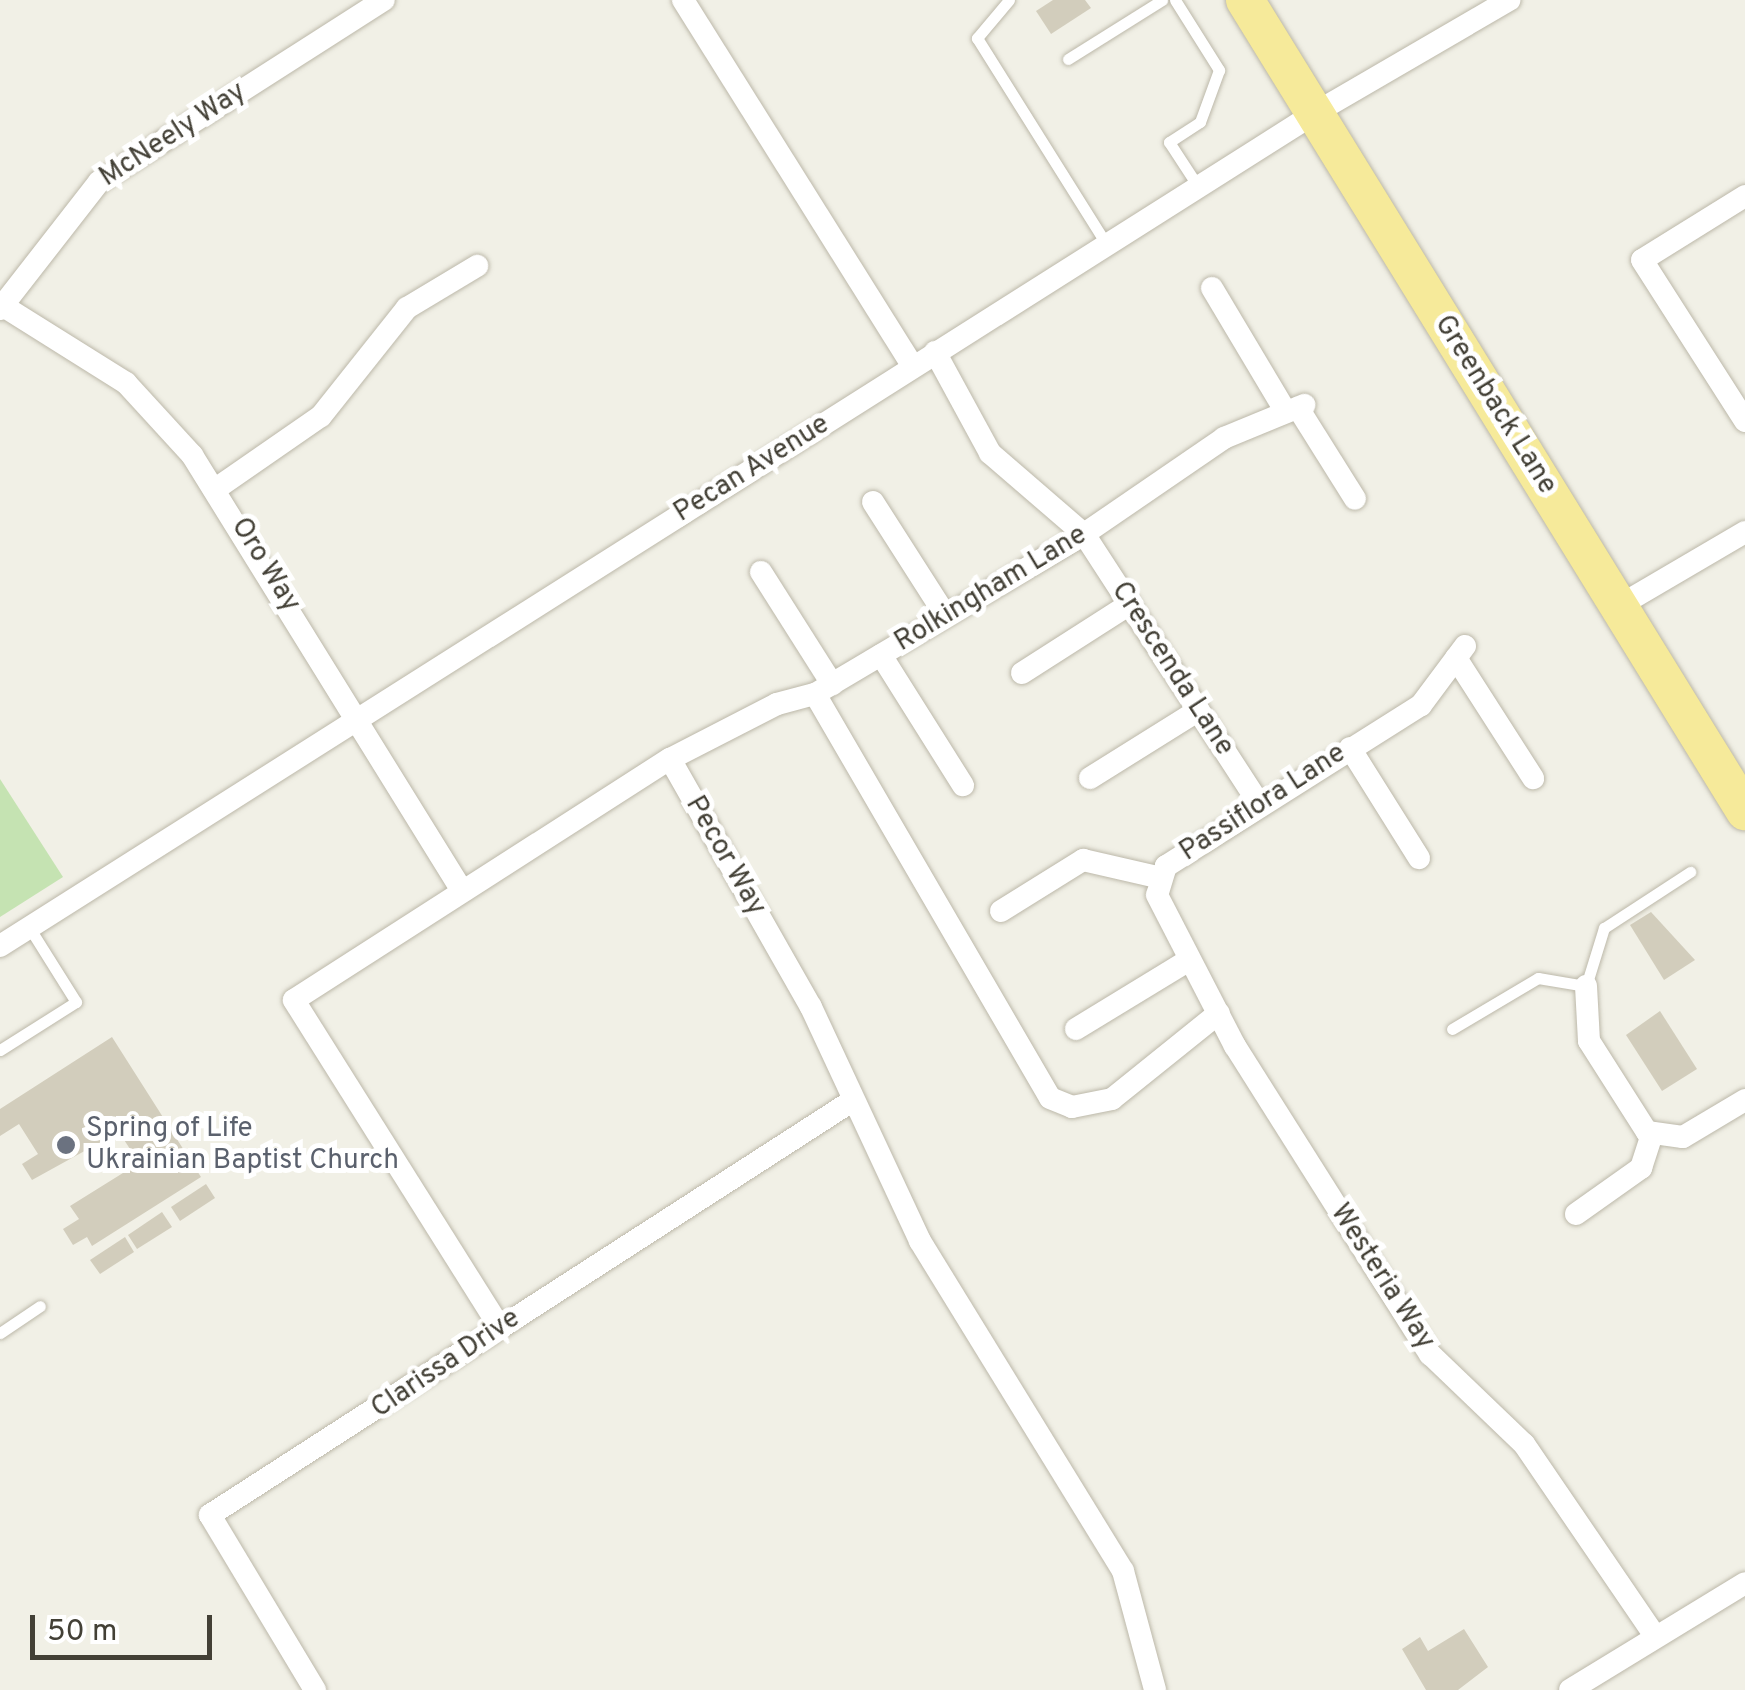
<!DOCTYPE html>
<style>
body{margin:0}
#map{position:relative;width:1745px;height:1690px;overflow:hidden;background:#f1f0e6;font-family:Overpass,sans-serif}
div>[style]{position:absolute}
.green>*{inset:0;background:#c5e3b2}
.building>*{inset:0;background:#d2cdbc}
.roads{filter:drop-shadow(0 0 2px #bcb8a9) drop-shadow(0 0 2px #bcb8a9)}
.service>*{height:11px;margin:-5.5px;padding:0 5.5px;transform-origin:5.5px;border-radius:5.5px;background:#fff}
.minor>*{height:22px;margin:-11px;padding:0 11px;transform-origin:11px;border-radius:11px;background:#fff}
.primary>*{height:38px;margin:-19px;padding:0 19px;transform-origin:19px;border-radius:19px;background:#f6ea9a}
.dots>*{width:28px;height:28px;translate:-50% -50%;box-sizing:border-box;border:5px solid #fff;border-radius:50%}
span{translate:-50% -50%;white-space:nowrap;text-align:center;line-height:1.15;-webkit-text-stroke:10px #fff;paint-order:stroke}
.street-label{font-size:28px;color:#434036}
.worship-label{font-size:28px;color:#5b616d}
.left{translate:0 -50%;text-align:left}
.scale{position:absolute;left:30px;top:1615px;width:182px;height:45px;box-sizing:border-box;border:5px solid #434036;border-top:0;padding-left:12px;font-size:30px;line-height:35px;white-space:nowrap;color:#434036;-webkit-text-stroke:8px #fff;paint-order:stroke}
</style>
<div id="map">
<div class="green">
<div style="clip-path:polygon(0 779px,63px 877px,0 917px)"></div>
</div>
<div class="building">
<div style="clip-path:polygon(1053px 0,1085px 0,1091px 8px,1051px 34px,1036px 11px)"></div>
<div style="clip-path:polygon(1651px 912px,1695px 960px,1664px 980px,1630px 925px)"></div>
<div style="clip-path:polygon(1660px 1011px,1697px 1069px,1662px 1091px,1626px 1035px)"></div>
<div style="clip-path:polygon(112px 1037px,201px 1177px,92px 1246px,87px 1237px,73px 1245px,63px 1229px,79px 1219px,70px 1206px,139px 1163px,119px 1132px,32px 1180px,22px 1164px,38px 1154px,19px 1124px,0 1136px,0 1109px)"></div>
<div style="clip-path:polygon(206px 1184px,215px 1198px,180px 1221px,171px 1207px)"></div>
<div style="clip-path:polygon(162px 1212px,172px 1227px,137px 1249px,128px 1235px)"></div>
<div style="clip-path:polygon(125px 1237px,134px 1252px,100px 1274px,90px 1260px)"></div>
<div style="clip-path:polygon(1464px 1629px,1488px 1667px,1458px 1690px,1426px 1690px,1402px 1649px,1420px 1637px,1428px 1651px)"></div>
</div>
<div class="roads">
<div class="service">
<div style="left:1009px;top:0;width:50px;rotate:130.1deg"></div>
<div style="left:977px;top:38px;width:244px;rotate:57.9deg"></div>
<div style="left:1175px;top:0;width:83px;rotate:57.8deg"></div>
<div style="left:1219px;top:70px;width:55px;rotate:110.1deg"></div>
<div style="left:1200px;top:122px;width:37px;rotate:147deg"></div>
<div style="left:1169px;top:142px;width:55px;rotate:56.9deg"></div>
<div style="left:1068px;top:59px;width:111px;rotate:-32.1deg"></div>
<div style="left:1452px;top:1029px;width:100px;rotate:-30.7deg"></div>
<div style="left:1538px;top:978px;width:49px;rotate:9.5deg"></div>
<div style="left:1586px;top:986px;width:61px;rotate:-72.8deg"></div>
<div style="left:1604px;top:928px;width:103px;rotate:-33.1deg"></div>
<div style="left:0;top:1050px;width:90px;rotate:-32.3deg"></div>
<div style="left:76px;top:1002px;width:89px;rotate:-122.1deg"></div>
<div style="left:0;top:1333px;width:48px;rotate:-34deg"></div>
</div>
<div class="minor">
<div style="left:683px;top:0;width:433px;rotate:57.9deg"></div>
<div style="left:1745px;top:196px;width:121px;rotate:148.1deg"></div>
<div style="left:1642px;top:260px;width:191px;rotate:57.4deg"></div>
<div style="left:1212px;top:288px;width:144px;rotate:59.2deg"></div>
<div style="left:0;top:304px;width:149px;rotate:32.1deg"></div>
<div style="left:126px;top:383px;width:98px;rotate:47.5deg"></div>
<div style="left:192px;top:455px;width:511px;rotate:58.21deg"></div>
<div style="left:0;top:309px;width:161px;rotate:-52.1deg"></div>
<div style="left:99px;top:182px;width:338px;rotate:-32.6deg"></div>
<div style="left:935px;top:352px;width:115px;rotate:61.4deg"></div>
<div style="left:990px;top:453px;width:124px;rotate:40.8deg"></div>
<div style="left:1084px;top:534px;width:321px;rotate:57deg"></div>
<div style="left:1298px;top:408px;width:107px;rotate:57.9deg"></div>
<div style="left:217px;top:488px;width:126px;rotate:-34.7deg"></div>
<div style="left:321px;top:416px;width:138px;rotate:-51.5deg"></div>
<div style="left:407px;top:308px;width:82px;rotate:-31deg"></div>
<div style="left:873px;top:502px;width:135px;rotate:57.4deg"></div>
<div style="left:761px;top:572px;width:133px;rotate:57.6deg"></div>
<div style="left:1619px;top:606px;width:146px;rotate:-30.4deg"></div>
<div style="left:1465px;top:646px;width:74px;rotate:126.7deg"></div>
<div style="left:1421px;top:705px;width:302px;rotate:147.7deg"></div>
<div style="left:1166px;top:866px;width:30px;rotate:107deg"></div>
<div style="left:1157px;top:895px;width:170px;rotate:62.7deg"></div>
<div style="left:1235px;top:1046px;width:365px;rotate:57.7deg"></div>
<div style="left:1430px;top:1354px;width:130px;rotate:43.8deg"></div>
<div style="left:1524px;top:1444px;width:232px;rotate:55.7deg"></div>
<div style="left:881px;top:655px;width:154px;rotate:57.8deg"></div>
<div style="left:1456px;top:658px;width:143px;rotate:57.3deg"></div>
<div style="left:1022px;top:673px;width:128px;rotate:-32.6deg"></div>
<div style="left:815px;top:694px;width:467px;rotate:59.8deg"></div>
<div style="left:1050px;top:1098px;width:24px;rotate:22deg"></div>
<div style="left:1072px;top:1107px;width:41px;rotate:-11.3deg"></div>
<div style="left:1112px;top:1099px;width:137px;rotate:-38.8deg"></div>
<div style="left:1350px;top:748px;width:130px;rotate:57.9deg"></div>
<div style="left:670px;top:759px;width:120px;rotate:-27.2deg"></div>
<div style="left:777px;top:704px;width:39px;rotate:-15deg"></div>
<div style="left:815px;top:694px;width:313px;rotate:-30.7deg"></div>
<div style="left:1084px;top:534px;width:170px;rotate:-34.4deg"></div>
<div style="left:1224px;top:438px;width:87px;rotate:-22.4deg"></div>
<div style="left:1090px;top:778px;width:128px;rotate:-32deg"></div>
<div style="left:1001px;top:911px;width:97px;rotate:-31.9deg"></div>
<div style="left:1083px;top:860px;width:76px;rotate:12.9deg"></div>
<div style="left:0;top:946px;width:1557px;rotate:-32.35deg"></div>
<div style="left:1315px;top:113px;width:225px;rotate:-30.2deg"></div>
<div style="left:1586px;top:986px;width:55px;rotate:86.9deg"></div>
<div style="left:1589px;top:1041px;width:108px;rotate:57.5deg"></div>
<div style="left:1647px;top:1132px;width:36px;rotate:8deg"></div>
<div style="left:1683px;top:1137px;width:72px;rotate:-30.8deg"></div>
<div style="left:1076px;top:1029px;width:132px;rotate:-31.4deg"></div>
<div style="left:1576px;top:1214px;width:80px;rotate:-35.3deg"></div>
<div style="left:1641px;top:1168px;width:36px;rotate:-72deg"></div>
<div style="left:499px;top:1326px;width:385px;rotate:-122.2deg"></div>
<div style="left:294px;top:1000px;width:447px;rotate:-32.7deg"></div>
<div style="left:670px;top:759px;width:285px;rotate:60.4deg"></div>
<div style="left:811px;top:1007px;width:258px;rotate:65deg"></div>
<div style="left:920px;top:1241px;width:387px;rotate:58.4deg"></div>
<div style="left:1123px;top:1571px;width:123px;rotate:74.9deg"></div>
<div style="left:315px;top:1690px;width:204px;rotate:-121deg"></div>
<div style="left:210px;top:1515px;width:764px;rotate:-32.82deg"></div>
<div style="left:1570px;top:1690px;width:205px;rotate:-31.4deg"></div>
</div>
<div class="primary">
<div style="left:1245px;top:0;width:953px;rotate:58.35deg"></div>
</div>
</div>
<div class="dots">
<div style="left:66px;top:1145px;background:#6b7280"></div>
</div>
<div class="street-label">
<span style="left:173px;top:135px;rotate:-33deg">McNeely Way</span>
<span style="left:1495px;top:405px;rotate:58deg">Greenback Lane</span>
<span style="left:752px;top:469px;rotate:-32deg">Pecan Avenue</span>
<span style="left:265px;top:565px;rotate:58deg">Oro Way</span>
<span style="left:991px;top:589px;rotate:-31deg">Rolkingham Lane</span>
<span style="left:1172px;top:669px;rotate:57deg">Crescenda Lane</span>
<span style="left:1263px;top:803px;rotate:-33deg">Passiflora Lane</span>
<span style="left:725px;top:856px;rotate:60deg">Pecor Way</span>
<span style="left:1382px;top:1277px;rotate:57deg">Westeria Way</span>
<span style="left:446px;top:1364px;rotate:-34deg">Clarissa Drive</span>
</div>
<div class="worship-label">
<span class="left" style="left:86px;top:1145px">Spring of Life<br>Ukrainian Baptist Church</span>
</div>
<div class="scale">50 m</div>
</div>
